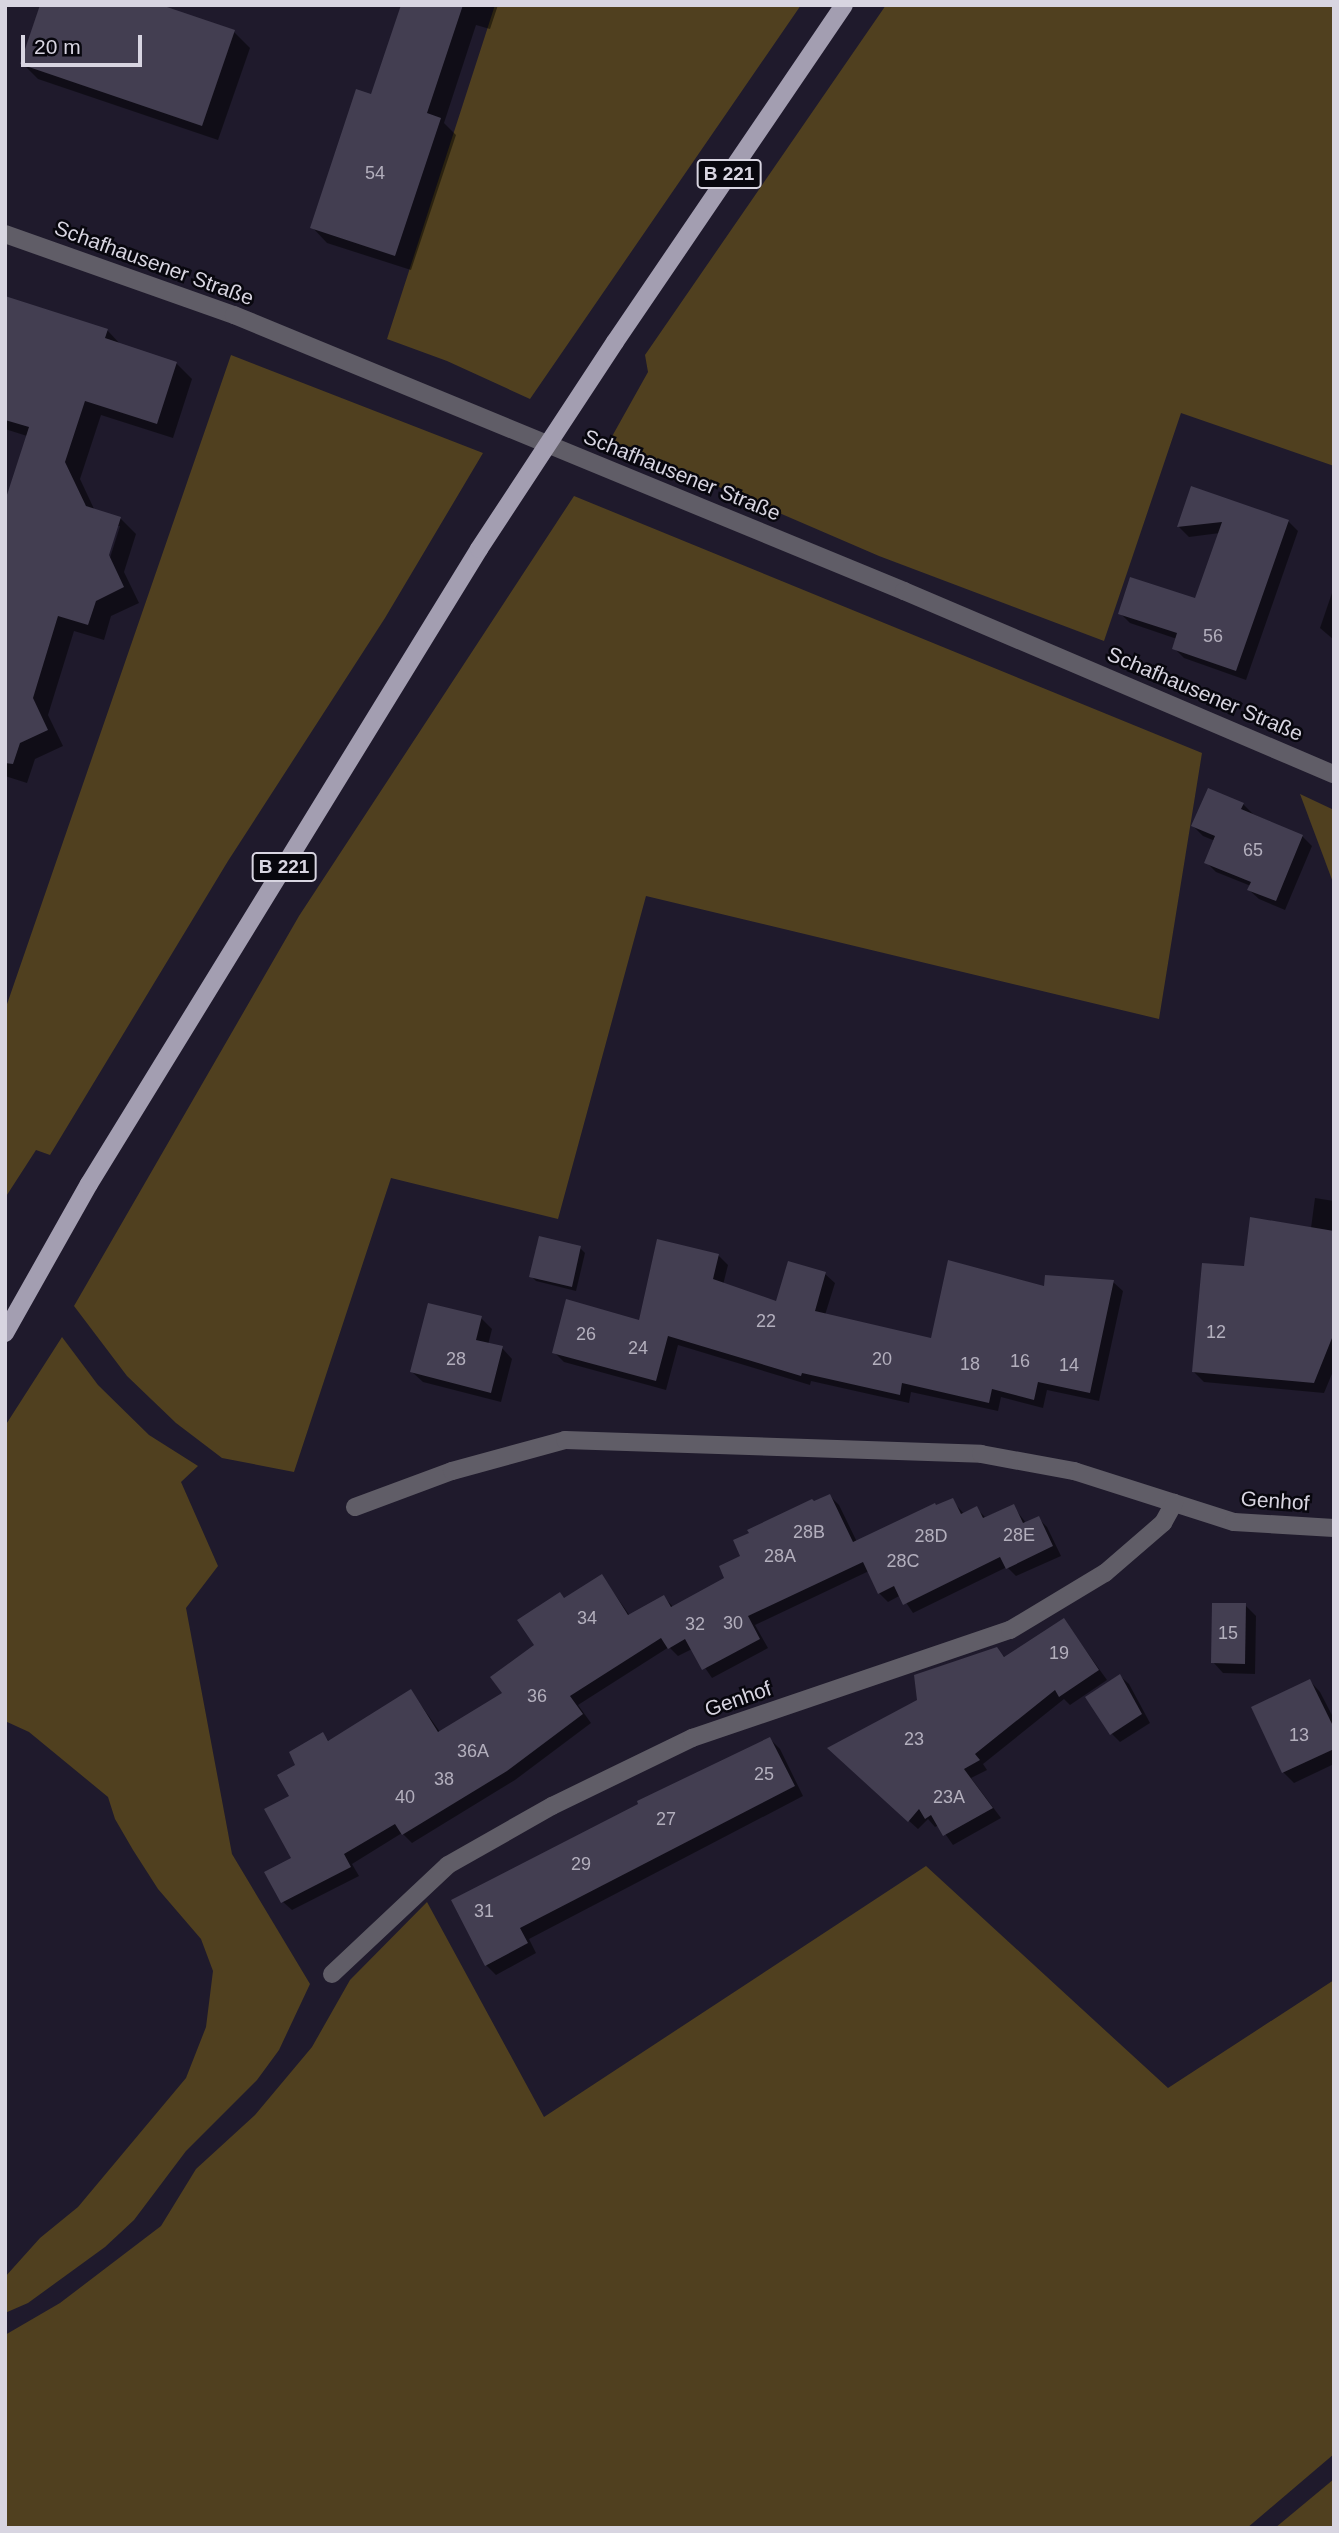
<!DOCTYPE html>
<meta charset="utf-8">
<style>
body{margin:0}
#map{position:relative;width:1339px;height:2533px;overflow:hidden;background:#1f1a2c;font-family:Helvetica,sans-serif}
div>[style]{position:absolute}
.green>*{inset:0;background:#50401f}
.shadow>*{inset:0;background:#0007}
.building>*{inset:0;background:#433e51}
.minor>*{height:18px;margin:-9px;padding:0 9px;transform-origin:9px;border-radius:9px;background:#605d67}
.primary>*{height:18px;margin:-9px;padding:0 9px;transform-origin:9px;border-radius:9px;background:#a39eb1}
.primary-bridge>*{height:18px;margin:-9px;padding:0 9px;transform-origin:9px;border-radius:9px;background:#a39eb1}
span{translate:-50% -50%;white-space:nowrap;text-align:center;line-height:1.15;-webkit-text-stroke:5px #08070e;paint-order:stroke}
.number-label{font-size:18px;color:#b3afbd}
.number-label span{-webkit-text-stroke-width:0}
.shield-label span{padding:2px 5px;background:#08070e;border:2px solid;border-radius:5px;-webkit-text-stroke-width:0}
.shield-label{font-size:19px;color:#d8d5e1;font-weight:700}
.street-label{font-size:21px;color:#d8d5e1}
.frame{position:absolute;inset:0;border:7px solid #d8d5e1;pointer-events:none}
.scale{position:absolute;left:21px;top:35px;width:121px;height:32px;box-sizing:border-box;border:4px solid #d8d5e1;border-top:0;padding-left:9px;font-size:21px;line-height:24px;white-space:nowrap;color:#d8d5e1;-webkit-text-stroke:5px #08070e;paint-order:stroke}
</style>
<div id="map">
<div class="green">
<div style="clip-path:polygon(495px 5px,801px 5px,530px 399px,447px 361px,387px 339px)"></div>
<div style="clip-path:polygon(886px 5px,1334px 5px,1334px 466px,1181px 413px,1104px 641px,879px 556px,610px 440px,648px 372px,645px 355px)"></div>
<div style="clip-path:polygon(231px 355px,483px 453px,385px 618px,228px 861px,50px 1155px,36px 1150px,5px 1198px,5px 1010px)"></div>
<div style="clip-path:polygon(574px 496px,1202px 753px,1159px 1019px,646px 896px,558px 1219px,391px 1178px,294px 1472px,222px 1458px,176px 1423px,127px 1376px,74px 1306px,299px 916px)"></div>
<div style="clip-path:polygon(1300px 794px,1334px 810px,1334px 885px)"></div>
<div style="clip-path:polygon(62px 1337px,98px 1385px,149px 1435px,198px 1466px,181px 1482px,218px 1566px,186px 1608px,232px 1854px,310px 1984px,279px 2050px,257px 2080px,186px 2151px,134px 2220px,105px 2247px,28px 2303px,5px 2313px,5px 2277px,40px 2238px,78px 2207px,186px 2078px,206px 2027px,213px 1971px,201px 1939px,158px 1889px,133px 1850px,115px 1819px,108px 1797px,29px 1732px,5px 1721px,5px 1426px)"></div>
<div style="clip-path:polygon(926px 1866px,1168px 2088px,1334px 1980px,1334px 2454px,1247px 2528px,5px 2528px,5px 2335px,60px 2303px,161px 2226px,196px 2169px,255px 2115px,312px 2047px,350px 1980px,427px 1902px,544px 2117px)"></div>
<div style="clip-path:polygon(1334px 2479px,1334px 2528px,1275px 2528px)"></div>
</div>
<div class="shadow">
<div style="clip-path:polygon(402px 5px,498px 5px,490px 29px,476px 25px,444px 123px,456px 135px,411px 270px,327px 243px,312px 227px,372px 96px)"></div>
<div style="clip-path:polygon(234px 32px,250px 48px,218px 140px,38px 79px,22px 63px)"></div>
<div style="clip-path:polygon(evenodd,5px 298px,107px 330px,122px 346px,176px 363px,192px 379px,173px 438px,101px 415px,80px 479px,95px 511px,120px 518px,136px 534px,124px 572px,139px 603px,111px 616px,104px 640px,74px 631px,48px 715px,63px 746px,35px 759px,27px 783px,5px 776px,5px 507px,27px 436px,5px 429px,5px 298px,116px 526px,120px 526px,108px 564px,105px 563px,116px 526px)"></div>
<div style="clip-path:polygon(1192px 489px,1288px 521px,1298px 531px,1246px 680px,1184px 658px,1174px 648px,1177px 639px,1130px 623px,1120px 613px,1196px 601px,1220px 533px,1189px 537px,1179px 527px)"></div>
<div style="clip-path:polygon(1333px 590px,1334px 590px,1334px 640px,1320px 628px)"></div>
<div style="clip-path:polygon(1243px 804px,1253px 814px,1302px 836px,1312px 846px,1285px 910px,1259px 899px,1249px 890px,1251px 886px,1216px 872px,1206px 862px,1215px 841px,1203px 836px,1193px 826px)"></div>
<div style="clip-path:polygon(1315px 1198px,1334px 1201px,1334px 1369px,1324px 1393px,1204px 1382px,1194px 1372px,1245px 1268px,1311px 1228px)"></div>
<div style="clip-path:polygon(580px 1248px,585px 1253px,576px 1291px,536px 1281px,531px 1276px)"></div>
<div style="clip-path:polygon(718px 1255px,728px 1265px,723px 1285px,777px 1304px,825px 1274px,835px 1283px,825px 1315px,932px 1340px,1046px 1289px,1113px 1282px,1123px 1291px,1099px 1401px,1047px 1390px,1043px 1408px,1001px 1397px,998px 1411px,911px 1392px,909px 1403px,811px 1381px,810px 1385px,678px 1345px,666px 1390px,564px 1362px,554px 1352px,640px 1322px)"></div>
<div style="clip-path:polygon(481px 1318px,492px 1329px,488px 1345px,502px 1348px,512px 1359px,501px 1402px,423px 1382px,412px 1372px)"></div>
<div style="clip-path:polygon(830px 1496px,839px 1505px,857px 1542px,952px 1500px,964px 1514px,976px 1508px,985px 1517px,1013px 1506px,1026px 1523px,1038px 1518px,1047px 1527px,1061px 1556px,1016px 1576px,1007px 1567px,913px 1613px,901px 1595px,888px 1602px,879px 1593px,869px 1571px,755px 1625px,768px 1648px,712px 1678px,692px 1649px,678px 1656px,669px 1647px,578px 1705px,591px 1723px,515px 1780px,412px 1843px,402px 1833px,352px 1864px,359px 1876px,292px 1910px,283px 1902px,294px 1858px,291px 1797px,298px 1766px,323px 1735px,330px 1742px,411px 1691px,440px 1732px,504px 1694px,565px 1600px,602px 1576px,630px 1616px,664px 1597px,674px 1608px,727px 1579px,742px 1557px,814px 1503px)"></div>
<div style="clip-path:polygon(1245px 1605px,1256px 1616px,1255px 1674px,1223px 1673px,1213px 1662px)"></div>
<div style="clip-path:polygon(1064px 1620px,1107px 1680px,1070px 1705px,1064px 1699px,983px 1764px,987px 1770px,971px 1778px,1001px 1818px,953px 1845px,939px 1825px,935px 1827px,928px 1819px,918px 1829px,838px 1757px,996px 1649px,1006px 1658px)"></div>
<div style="clip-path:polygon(1120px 1676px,1129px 1684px,1150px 1723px,1120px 1742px,1111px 1733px)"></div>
<div style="clip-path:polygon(1310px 1681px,1320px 1692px,1334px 1719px,1334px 1764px,1294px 1783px,1283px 1772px)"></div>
<div style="clip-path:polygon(770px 1739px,780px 1749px,803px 1796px,529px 1939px,536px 1953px,496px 1975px,486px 1965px,453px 1901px)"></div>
</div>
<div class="building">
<div style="clip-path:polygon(40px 5px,161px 5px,235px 30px,202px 126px,20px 64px)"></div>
<div style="clip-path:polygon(401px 5px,463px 5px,427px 113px,441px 118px,395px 256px,310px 228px,356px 89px,371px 94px)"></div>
<div style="clip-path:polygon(5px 296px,108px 329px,105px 338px,177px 362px,157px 424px,85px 401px,65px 462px,86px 506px,121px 517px,109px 555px,124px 587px,96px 601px,88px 625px,58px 616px,33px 698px,48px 730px,20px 743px,13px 764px,5px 763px,5px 501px,29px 427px,5px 420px)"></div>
<div style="clip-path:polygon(1191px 486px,1289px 520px,1236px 671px,1172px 649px,1177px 633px,1118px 614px,1130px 577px,1195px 598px,1222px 522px,1177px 527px)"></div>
<div style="clip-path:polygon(1208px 788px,1244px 803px,1241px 809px,1303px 835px,1276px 901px,1247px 890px,1251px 882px,1204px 863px,1215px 836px,1191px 826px)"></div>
<div style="clip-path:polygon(1250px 1217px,1334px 1231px,1334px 1333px,1314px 1383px,1192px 1372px,1202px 1263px,1244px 1266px)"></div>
<div style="clip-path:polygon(539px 1236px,581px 1246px,572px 1287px,529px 1277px)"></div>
<div style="clip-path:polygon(657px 1239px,719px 1254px,713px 1279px,776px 1301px,788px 1261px,826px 1272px,815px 1311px,931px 1338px,948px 1260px,1044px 1286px,1045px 1275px,1114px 1280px,1090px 1393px,1038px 1382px,1034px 1400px,992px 1389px,989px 1403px,902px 1383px,900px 1395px,802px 1373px,801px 1376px,668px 1336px,656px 1381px,552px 1353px,566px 1299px,639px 1320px)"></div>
<div style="clip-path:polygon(428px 1303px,482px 1316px,476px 1340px,503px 1346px,491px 1393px,410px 1372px)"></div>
<div style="clip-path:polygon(830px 1494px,853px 1542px,935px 1503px,936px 1505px,953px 1498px,961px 1514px,977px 1506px,983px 1518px,1014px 1504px,1023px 1523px,1039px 1516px,1053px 1546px,1006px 1569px,1000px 1557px,903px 1605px,894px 1586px,878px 1594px,863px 1562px,748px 1616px,760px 1639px,702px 1670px,685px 1639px,668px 1649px,661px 1638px,570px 1696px,583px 1714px,507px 1771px,402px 1835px,395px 1824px,344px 1854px,351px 1867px,281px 1903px,264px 1872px,291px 1858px,264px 1809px,289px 1796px,277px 1775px,295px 1765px,289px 1752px,323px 1732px,328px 1741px,411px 1689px,438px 1732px,502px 1693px,490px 1677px,534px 1645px,517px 1620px,560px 1592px,564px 1598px,602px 1574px,628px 1615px,664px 1595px,671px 1607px,724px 1578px,719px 1566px,740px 1556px,733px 1540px,749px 1533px,747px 1530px,812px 1499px,814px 1501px)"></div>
<div style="clip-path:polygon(1212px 1603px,1246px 1603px,1245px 1664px,1211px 1663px)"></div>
<div style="clip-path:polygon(1064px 1618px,1099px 1670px,1059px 1697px,1055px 1690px,975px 1754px,980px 1760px,964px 1769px,993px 1808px,943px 1836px,931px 1815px,925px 1819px,919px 1809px,908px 1822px,827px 1748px,917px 1700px,914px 1675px,997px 1647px,1004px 1657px)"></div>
<div style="clip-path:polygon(1120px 1674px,1142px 1714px,1110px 1735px,1085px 1697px)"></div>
<div style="clip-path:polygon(1310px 1679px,1334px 1728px,1334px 1749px,1282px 1773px,1251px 1707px)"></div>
<div style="clip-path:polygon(770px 1737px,795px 1786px,520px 1928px,528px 1943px,485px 1966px,451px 1900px,638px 1804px,637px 1801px)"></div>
</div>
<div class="minor">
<div style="left:5px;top:234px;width:243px;rotate:19.5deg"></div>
<div style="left:234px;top:315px;width:725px;rotate:22.39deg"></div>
<div style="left:904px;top:591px;width:467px;rotate:23.1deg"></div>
<div style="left:355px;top:1507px;width:103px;rotate:-20.4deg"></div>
<div style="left:452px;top:1471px;width:117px;rotate:-15.3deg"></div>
<div style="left:565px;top:1440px;width:416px;rotate:1.9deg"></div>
<div style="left:981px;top:1454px;width:95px;rotate:10.4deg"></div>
<div style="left:1074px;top:1471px;width:168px;rotate:17.7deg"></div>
<div style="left:1234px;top:1522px;width:100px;rotate:3.4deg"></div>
<div style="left:332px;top:1974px;width:159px;rotate:-43.2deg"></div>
<div style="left:448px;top:1865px;width:120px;rotate:-29.6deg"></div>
<div style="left:552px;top:1806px;width:156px;rotate:-25.9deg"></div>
<div style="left:692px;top:1738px;width:336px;rotate:-18.8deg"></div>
<div style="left:1010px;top:1630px;width:111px;rotate:-31deg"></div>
<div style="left:1105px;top:1573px;width:77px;rotate:-40.8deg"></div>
<div style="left:1163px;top:1523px;width:23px;rotate:-61deg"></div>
</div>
<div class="primary">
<div style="left:615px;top:342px;width:407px;rotate:-55.8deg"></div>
<div style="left:5px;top:1333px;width:171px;rotate:-60.6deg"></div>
<div style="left:89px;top:1184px;width:745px;rotate:-58.44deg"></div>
</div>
<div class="primary-bridge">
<div style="left:479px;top:549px;width:248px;rotate:-56.7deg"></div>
</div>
<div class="number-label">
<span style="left:375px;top:173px">54</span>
<span style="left:1213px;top:636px">56</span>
<span style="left:1253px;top:850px">65</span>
<span style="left:766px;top:1321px">22</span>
<span style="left:1216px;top:1332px">12</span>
<span style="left:586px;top:1334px">26</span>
<span style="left:638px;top:1348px">24</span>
<span style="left:456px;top:1359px">28</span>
<span style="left:882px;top:1359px">20</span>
<span style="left:1020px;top:1361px">16</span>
<span style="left:970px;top:1364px">18</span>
<span style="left:1069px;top:1365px">14</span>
<span style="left:809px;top:1532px">28B</span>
<span style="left:1019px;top:1535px">28E</span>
<span style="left:931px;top:1536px">28D</span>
<span style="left:780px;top:1556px">28A</span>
<span style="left:903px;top:1561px">28C</span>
<span style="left:587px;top:1618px">34</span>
<span style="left:733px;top:1623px">30</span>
<span style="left:695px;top:1624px">32</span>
<span style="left:1228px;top:1633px">15</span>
<span style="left:1059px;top:1653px">19</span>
<span style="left:537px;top:1696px">36</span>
<span style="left:1299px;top:1735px">13</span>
<span style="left:914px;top:1739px">23</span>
<span style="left:473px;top:1751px">36A</span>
<span style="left:764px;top:1774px">25</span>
<span style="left:444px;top:1779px">38</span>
<span style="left:405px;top:1797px">40</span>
<span style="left:949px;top:1797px">23A</span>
<span style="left:666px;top:1819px">27</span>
<span style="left:581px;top:1864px">29</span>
<span style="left:484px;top:1911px">31</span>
</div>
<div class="shield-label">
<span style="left:729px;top:174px">B 221</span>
<span style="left:284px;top:867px">B 221</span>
</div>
<div class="street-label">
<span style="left:154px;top:263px;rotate:20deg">Schafhausener Straße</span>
<span style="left:682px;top:475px;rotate:22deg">Schafhausener Straße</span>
<span style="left:1205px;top:694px;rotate:23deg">Schafhausener Straße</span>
<span style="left:1275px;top:1501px;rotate:4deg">Genhof</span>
<span style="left:738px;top:1699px;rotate:-19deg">Genhof</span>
</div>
<div class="frame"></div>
<div class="scale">20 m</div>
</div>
